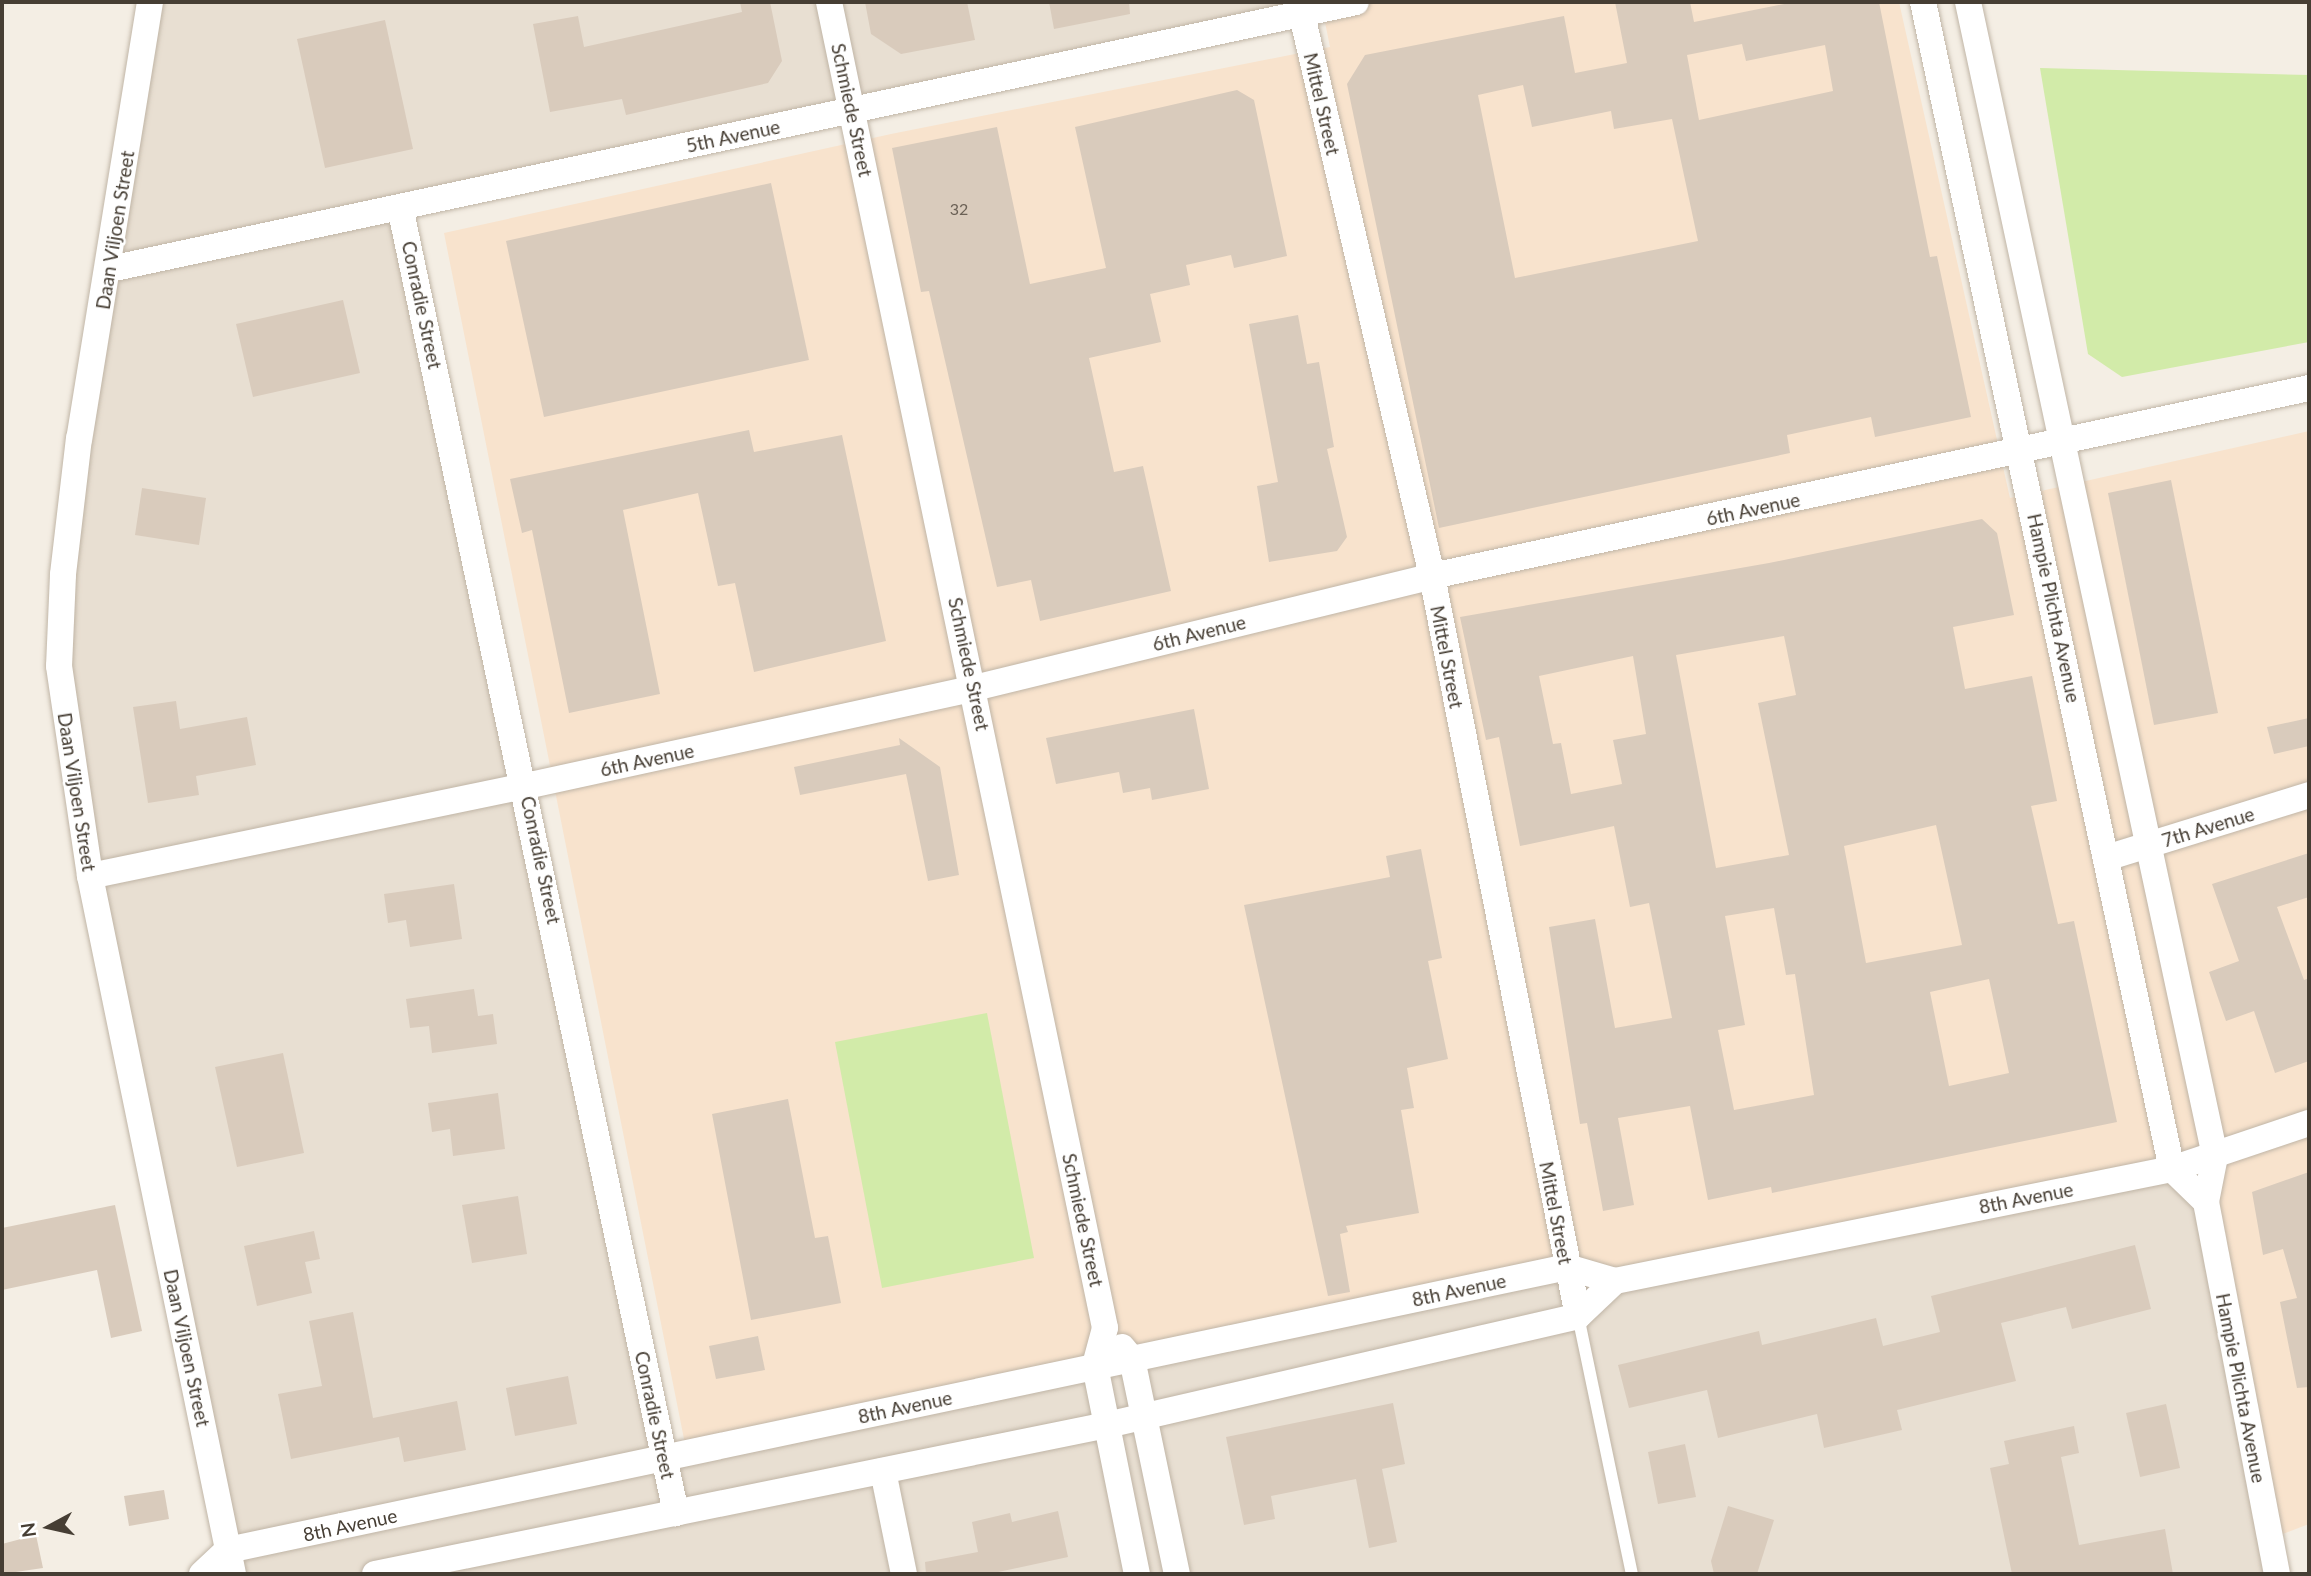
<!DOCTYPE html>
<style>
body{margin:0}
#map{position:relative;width:2311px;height:1576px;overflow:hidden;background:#f4eee4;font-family:Lato,sans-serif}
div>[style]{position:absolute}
.residential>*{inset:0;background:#e8dfd2}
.commercial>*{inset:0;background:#f8e3cd}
.green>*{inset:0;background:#d2eba9}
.building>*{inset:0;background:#d9cbbc}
.roads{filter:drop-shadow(0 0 2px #c0b5a6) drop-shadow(0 0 2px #c0b5a6)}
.service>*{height:12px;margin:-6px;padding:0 6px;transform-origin:6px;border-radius:6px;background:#fff}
.minor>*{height:26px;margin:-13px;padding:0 13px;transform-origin:13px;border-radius:13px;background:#fff}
span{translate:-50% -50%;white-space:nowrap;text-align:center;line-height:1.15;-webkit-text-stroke:5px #fff;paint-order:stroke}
.number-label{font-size:16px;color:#6b6156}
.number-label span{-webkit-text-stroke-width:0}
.street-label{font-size:19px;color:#463e34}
.frame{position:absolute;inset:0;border:4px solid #463e34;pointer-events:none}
.north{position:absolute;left:14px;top:1492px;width:70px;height:70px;-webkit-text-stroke:5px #fff;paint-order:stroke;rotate:262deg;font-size:19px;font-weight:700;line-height:28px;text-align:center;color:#463e34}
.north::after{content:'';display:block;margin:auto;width:24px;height:32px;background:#463e34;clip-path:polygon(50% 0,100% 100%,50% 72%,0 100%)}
</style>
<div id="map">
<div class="residential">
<div style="clip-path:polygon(150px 2px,1299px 2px,400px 207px,664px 1459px,1095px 1366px,2172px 1169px,2206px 1202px,2277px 1574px,202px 1574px,228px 1550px,59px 666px)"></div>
</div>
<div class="commercial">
<div style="clip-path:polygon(1321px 2px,1899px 2px,2010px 498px,2309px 431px,2309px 1524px,2270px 1539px,2206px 1202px,2215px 1157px,1615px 1281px,1567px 1267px,687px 1454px,444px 233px,891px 134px,1330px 47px)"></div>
</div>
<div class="green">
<div style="clip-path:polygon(2040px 68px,2309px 75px,2309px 342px,2122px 377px,2088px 354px)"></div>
<div style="clip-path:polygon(987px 1013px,1034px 1258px,882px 1288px,835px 1042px)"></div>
</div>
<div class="building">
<div style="clip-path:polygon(740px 2px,770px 2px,782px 61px,768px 83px,626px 115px,622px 99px,550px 112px,533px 24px,578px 16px,584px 47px,742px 12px)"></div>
<div style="clip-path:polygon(865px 2px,967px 2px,975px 40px,901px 54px,871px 34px)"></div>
<div style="clip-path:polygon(1049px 2px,1129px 2px,1130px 14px,1054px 29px)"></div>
<div style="clip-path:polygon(evenodd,1615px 2px,1690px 2px,1694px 22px,1794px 2px,1879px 2px,1930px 257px,1937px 256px,1971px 417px,1875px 437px,1871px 417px,1787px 435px,1790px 453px,1439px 528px,1347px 84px,1365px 55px,1564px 16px,1575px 73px,1627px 63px,1615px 2px,1742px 44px,1746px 61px,1825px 45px,1833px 91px,1699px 120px,1687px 55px,1742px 44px,1615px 2px,1523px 85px,1532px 127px,1611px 111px,1614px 129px,1672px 119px,1698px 241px,1515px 278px,1478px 95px,1523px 85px)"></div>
<div style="clip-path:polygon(385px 20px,413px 149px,325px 168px,297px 39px)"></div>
<div style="clip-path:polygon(1237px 90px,1254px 100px,1287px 256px,1234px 268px,1231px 255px,1186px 265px,1190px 285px,1150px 294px,1161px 342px,1089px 358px,1114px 472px,1143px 466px,1171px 591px,1040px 621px,1031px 580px,997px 587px,929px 291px,921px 292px,892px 148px,997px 127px,1030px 284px,1106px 268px,1075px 127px)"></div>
<div style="clip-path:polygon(771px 183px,809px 360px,544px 417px,506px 241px)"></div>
<div style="clip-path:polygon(343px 300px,360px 373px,253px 397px,236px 324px)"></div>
<div style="clip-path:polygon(1298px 315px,1307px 364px,1319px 362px,1334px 447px,1327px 449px,1347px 537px,1337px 551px,1269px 562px,1257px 486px,1278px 482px,1249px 324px)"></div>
<div style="clip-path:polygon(749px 430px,754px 452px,842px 435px,886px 641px,754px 672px,735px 583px,718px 586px,698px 493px,623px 510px,660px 694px,569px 713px,532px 530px,522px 533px,510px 479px)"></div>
<div style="clip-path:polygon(2171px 480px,2218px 713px,2154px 725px,2108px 493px)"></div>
<div style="clip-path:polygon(142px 488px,206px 498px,199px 545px,135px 535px)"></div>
<div style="clip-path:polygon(evenodd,1982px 519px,1997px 533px,2014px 615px,1953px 627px,1965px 689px,2032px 676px,2057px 801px,2031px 806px,2058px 924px,2074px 921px,2117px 1122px,1772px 1193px,1771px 1187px,1708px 1200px,1690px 1106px,1618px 1118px,1634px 1205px,1603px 1211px,1587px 1123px,1580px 1124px,1549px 927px,1595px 919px,1615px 1028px,1672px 1018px,1649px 903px,1630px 907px,1614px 826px,1520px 846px,1499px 737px,1486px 740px,1460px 617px,1769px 563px,1982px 519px,1784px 636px,1796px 695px,1758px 703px,1789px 855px,1716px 868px,1676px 655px,1784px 636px,1982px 519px,1633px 656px,1646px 734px,1613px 740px,1622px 784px,1571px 794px,1561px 743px,1553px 744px,1539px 676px,1633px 656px,1982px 519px,1936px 825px,1962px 945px,1866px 963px,1844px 846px,1936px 825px,1982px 519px,1774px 908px,1786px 975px,1795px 974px,1814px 1095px,1734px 1110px,1718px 1030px,1745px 1025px,1725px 916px,1774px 908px,1982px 519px,1989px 979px,2009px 1073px,1949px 1086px,1930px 992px,1989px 979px)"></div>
<div style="clip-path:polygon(176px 701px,180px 729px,247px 717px,256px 765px,196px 776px,199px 795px,148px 803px,133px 707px)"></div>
<div style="clip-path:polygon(1194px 709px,1209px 789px,1152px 800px,1150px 788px,1123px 793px,1119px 772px,1056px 784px,1046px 738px)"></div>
<div style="clip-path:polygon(2309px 718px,2309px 746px,2274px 754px,2267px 727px)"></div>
<div style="clip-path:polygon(899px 738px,940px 767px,959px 875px,928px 881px,906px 774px,800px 795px,794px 767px,900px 745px)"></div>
<div style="clip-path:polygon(1421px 849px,1442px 958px,1428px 961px,1448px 1059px,1407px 1068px,1414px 1108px,1401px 1110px,1419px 1213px,1346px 1226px,1348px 1232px,1340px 1234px,1350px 1292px,1328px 1296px,1244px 905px,1390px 877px,1386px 856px)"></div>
<div style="clip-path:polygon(2309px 853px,2309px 897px,2277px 907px,2304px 980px,2309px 978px,2309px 1061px,2275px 1073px,2254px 1011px,2226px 1021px,2209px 972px,2239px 961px,2212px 884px)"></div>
<div style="clip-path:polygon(454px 884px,462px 939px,410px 947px,406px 920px,388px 923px,384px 894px)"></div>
<div style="clip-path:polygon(474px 989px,478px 1016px,493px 1014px,497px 1044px,432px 1053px,429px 1026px,410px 1028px,406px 999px)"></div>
<div style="clip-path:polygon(283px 1053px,304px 1153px,237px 1167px,215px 1067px)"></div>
<div style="clip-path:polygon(498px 1093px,505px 1149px,453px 1156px,450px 1129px,432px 1132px,428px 1103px)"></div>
<div style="clip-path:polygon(788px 1099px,815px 1238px,828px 1236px,841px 1303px,751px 1320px,712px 1114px)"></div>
<div style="clip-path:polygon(2309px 1172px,2309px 1387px,2297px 1388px,2280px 1302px,2297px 1298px,2283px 1249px,2263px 1255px,2252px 1192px)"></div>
<div style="clip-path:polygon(518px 1196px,527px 1254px,472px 1263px,462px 1205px)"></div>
<div style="clip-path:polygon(115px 1205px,142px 1331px,111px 1338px,97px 1270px,2px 1290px,2px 1228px)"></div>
<div style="clip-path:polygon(314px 1231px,320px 1259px,305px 1262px,312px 1293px,257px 1306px,244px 1246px)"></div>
<div style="clip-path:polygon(2135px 1245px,2151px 1309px,2072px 1329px,2066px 1307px,2001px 1323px,2016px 1381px,1897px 1410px,1902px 1430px,1824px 1448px,1817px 1414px,1718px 1438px,1707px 1390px,1629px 1408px,1618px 1365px,1759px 1331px,1762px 1345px,1876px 1318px,1883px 1346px,1940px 1332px,1931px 1296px)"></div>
<div style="clip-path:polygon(353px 1312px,373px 1418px,457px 1401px,466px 1450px,404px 1462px,399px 1437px,291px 1459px,278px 1394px,322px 1386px,309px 1321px)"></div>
<div style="clip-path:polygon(758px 1336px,765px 1370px,716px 1379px,709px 1346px)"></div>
<div style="clip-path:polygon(568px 1376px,577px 1424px,515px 1436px,506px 1388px)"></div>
<div style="clip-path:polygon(1393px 1403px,1405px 1464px,1382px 1469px,1397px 1542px,1369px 1548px,1356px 1479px,1271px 1496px,1275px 1519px,1244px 1525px,1226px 1437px)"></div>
<div style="clip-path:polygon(2166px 1404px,2180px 1468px,2140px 1477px,2126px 1413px)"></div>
<div style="clip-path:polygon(2074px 1426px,2079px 1453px,2061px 1457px,2079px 1545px,2165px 1529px,2173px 1574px,2012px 1574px,1990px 1468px,2009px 1464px,2004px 1441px)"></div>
<div style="clip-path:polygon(1685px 1444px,1696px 1497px,1658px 1504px,1648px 1452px)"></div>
<div style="clip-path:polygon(164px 1490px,169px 1519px,129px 1526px,124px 1496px)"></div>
<div style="clip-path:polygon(1728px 1506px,1774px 1520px,1757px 1574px,1714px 1574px,1711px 1561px)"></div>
<div style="clip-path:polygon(1058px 1511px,1068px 1557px,989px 1574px,926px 1574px,925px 1562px,978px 1552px,972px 1522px,1010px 1513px,1012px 1522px)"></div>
<div style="clip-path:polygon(36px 1535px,43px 1568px,2px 1574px,2px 1544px)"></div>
</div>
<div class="roads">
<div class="service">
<div style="left:1578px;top:1316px;width:264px;rotate:78.2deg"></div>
</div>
<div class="minor">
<div style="left:150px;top:2px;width:442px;rotate:99.2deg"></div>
<div style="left:79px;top:438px;width:138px;rotate:96.7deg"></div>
<div style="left:63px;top:575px;width:91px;rotate:92.5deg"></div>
<div style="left:59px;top:666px;width:212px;rotate:81.6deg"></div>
<div style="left:90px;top:876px;width:712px;rotate:78.42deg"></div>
<div style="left:829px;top:2px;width:1354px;rotate:78.24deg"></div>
<div style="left:1105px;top:1328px;width:39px;rotate:105deg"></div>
<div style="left:1095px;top:1366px;width:212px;rotate:78.6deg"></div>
<div style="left:1299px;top:2px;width:589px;rotate:76.95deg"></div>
<div style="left:1432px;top:576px;width:754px;rotate:78.84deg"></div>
<div style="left:1923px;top:2px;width:1193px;rotate:77.96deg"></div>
<div style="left:2172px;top:1169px;width:47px;rotate:44.1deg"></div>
<div style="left:1968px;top:2px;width:1180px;rotate:77.92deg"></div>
<div style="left:2215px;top:1156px;width:47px;rotate:101.1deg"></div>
<div style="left:2206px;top:1202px;width:379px;rotate:79.2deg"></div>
<div style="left:400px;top:207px;width:1335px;rotate:78.07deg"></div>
<div style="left:110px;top:269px;width:1274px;rotate:-12.09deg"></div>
<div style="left:2106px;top:858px;width:213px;rotate:-17.2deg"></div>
<div style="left:90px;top:876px;width:445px;rotate:-11.7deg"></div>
<div style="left:526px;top:786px;width:459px;rotate:-12.3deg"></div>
<div style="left:974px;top:688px;width:471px;rotate:-13.7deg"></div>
<div style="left:1432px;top:576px;width:897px;rotate:-12.1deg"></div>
<div style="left:1122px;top:1347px;width:16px;rotate:50deg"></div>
<div style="left:1132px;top:1359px;width:220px;rotate:78.2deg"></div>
<div style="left:883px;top:1471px;width:105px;rotate:78.5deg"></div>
<div style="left:202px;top:1574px;width:35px;rotate:-43deg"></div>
<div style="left:228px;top:1550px;width:1369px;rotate:-11.93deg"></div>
<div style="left:1567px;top:1267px;width:50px;rotate:16.3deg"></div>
<div style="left:1615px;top:1281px;width:568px;rotate:-11.37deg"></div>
<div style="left:2172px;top:1169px;width:145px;rotate:-18.6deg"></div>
<div style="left:375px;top:1574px;width:747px;rotate:-11.51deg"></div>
<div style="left:1107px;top:1425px;width:483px;rotate:-13deg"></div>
<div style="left:1578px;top:1316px;width:51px;rotate:-43.4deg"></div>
</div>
</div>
<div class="number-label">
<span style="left:959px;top:209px">32</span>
</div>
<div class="street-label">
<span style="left:1322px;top:104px;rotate:77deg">Mittel Street</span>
<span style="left:852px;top:110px;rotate:78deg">Schmiede Street</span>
<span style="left:733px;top:136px;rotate:-12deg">5th Avenue</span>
<span style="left:115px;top:230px;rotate:-81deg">Daan Viljoen Street</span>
<span style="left:422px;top:305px;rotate:78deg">Conradie Street</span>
<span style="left:1753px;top:509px;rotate:-12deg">6th Avenue</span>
<span style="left:2054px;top:608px;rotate:78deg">Hampie Plichta Avenue</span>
<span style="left:1199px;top:633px;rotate:-14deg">6th Avenue</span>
<span style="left:1447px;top:657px;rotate:79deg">Mittel Street</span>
<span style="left:969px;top:664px;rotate:78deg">Schmiede Street</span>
<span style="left:647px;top:760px;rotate:-12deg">6th Avenue</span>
<span style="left:77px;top:792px;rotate:81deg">Daan Viljoen Street</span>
<span style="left:2208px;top:827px;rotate:-17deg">7th Avenue</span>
<span style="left:541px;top:860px;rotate:78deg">Conradie Street</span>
<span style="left:2026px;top:1198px;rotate:-11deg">8th Avenue</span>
<span style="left:1556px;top:1213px;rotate:79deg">Mittel Street</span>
<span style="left:1083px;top:1220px;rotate:78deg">Schmiede Street</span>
<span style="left:1459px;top:1290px;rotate:-12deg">8th Avenue</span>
<span style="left:187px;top:1348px;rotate:78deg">Daan Viljoen Street</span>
<span style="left:2241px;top:1388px;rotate:79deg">Hampie Plichta Avenue</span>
<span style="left:905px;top:1407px;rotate:-12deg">8th Avenue</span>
<span style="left:655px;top:1415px;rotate:78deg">Conradie Street</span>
<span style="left:350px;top:1525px;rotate:-12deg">8th Avenue</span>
</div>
<div class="frame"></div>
<div class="north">N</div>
</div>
